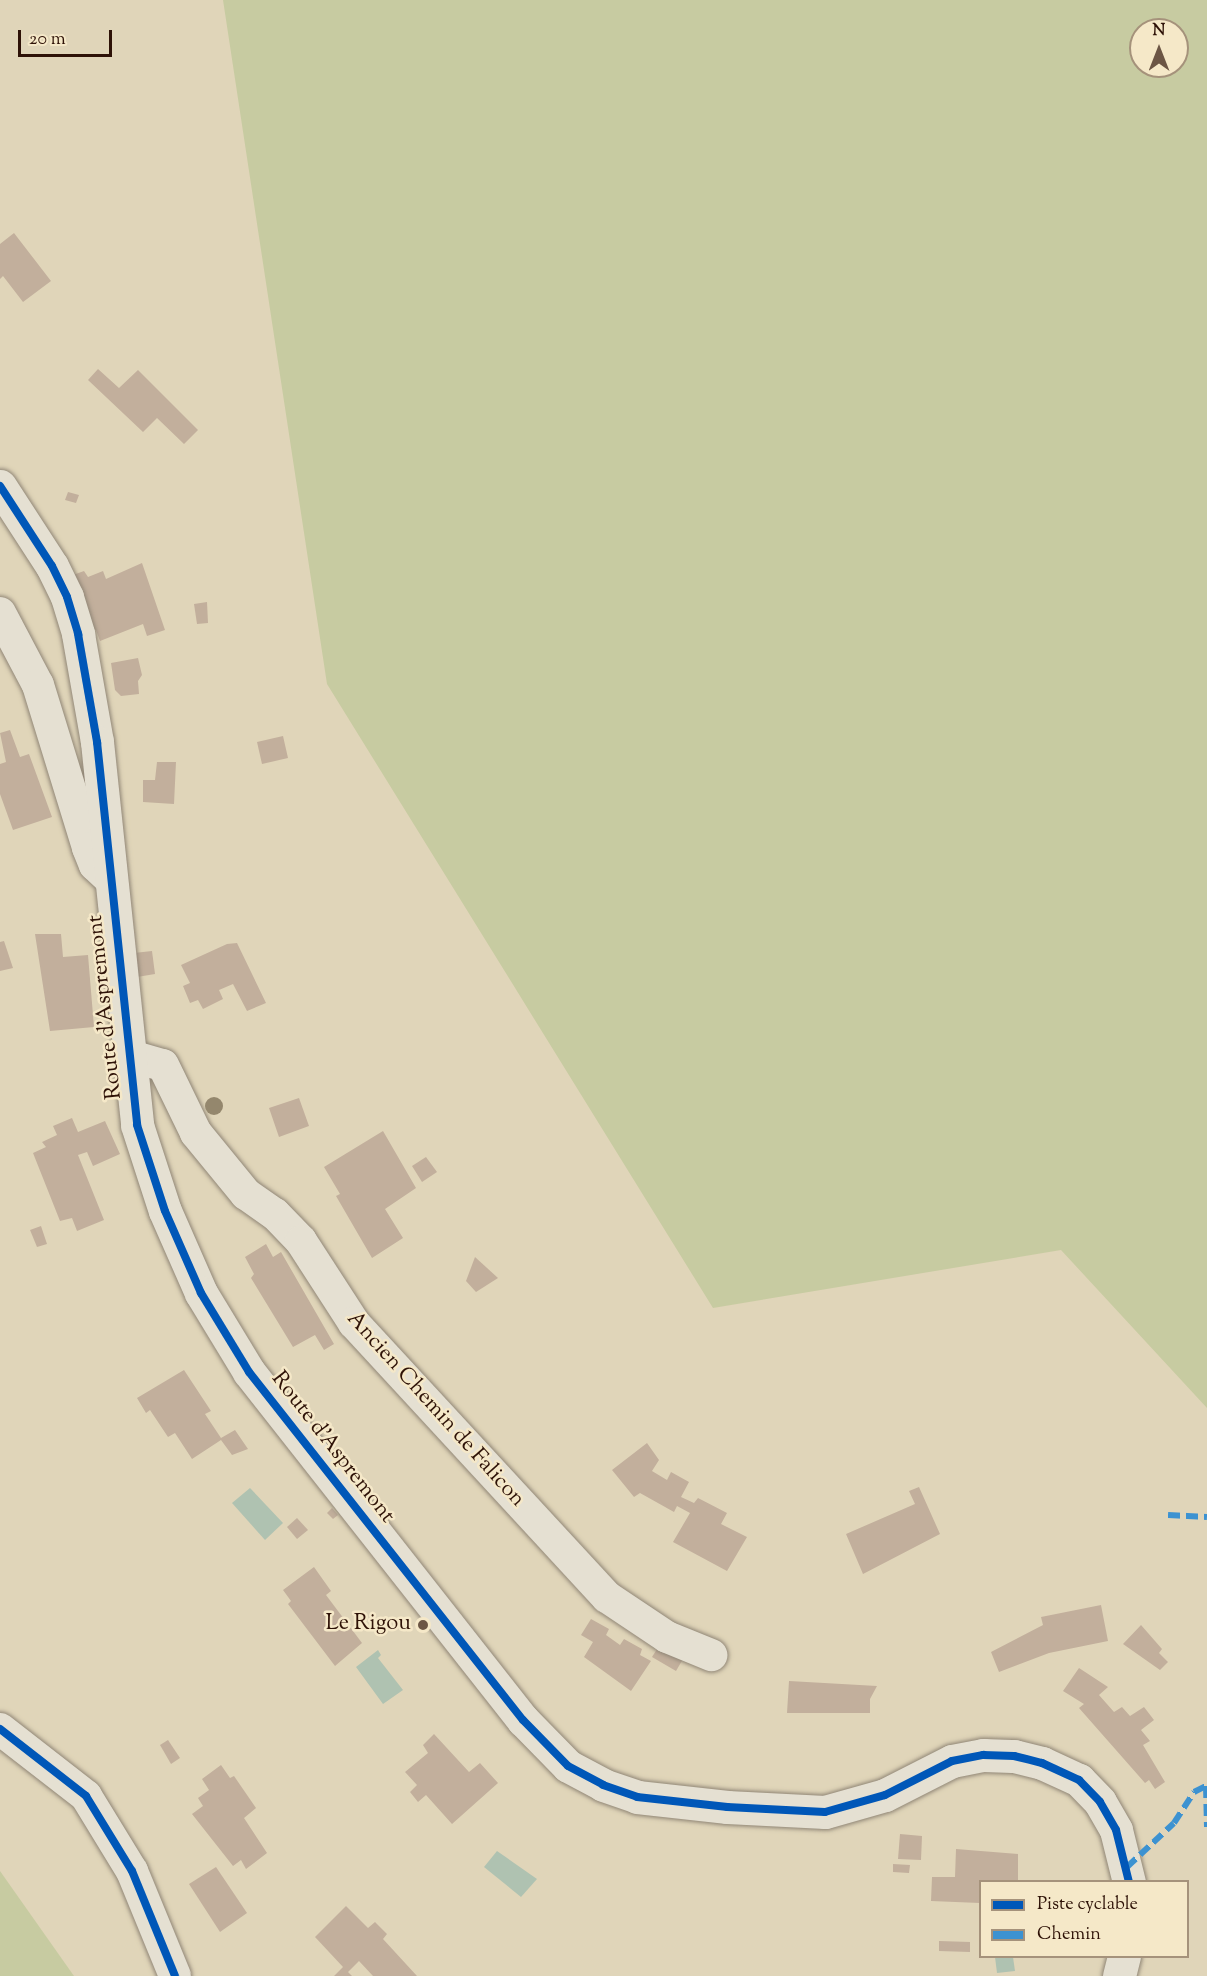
<!DOCTYPE html>
<style>
body{margin:0}
#map{position:relative;width:1207px;height:1976px;overflow:hidden;background:#e0d5b9;font-family:"Sorts Mill Goudy",serif}
div>[style]{position:absolute}
.green>*{inset:0;background:#c7cba1}
.water>*{inset:0;background:#afc2b1}
.building>*{inset:0;background:#c2af9c}
.roads{filter:drop-shadow(0 0 2px #908676) drop-shadow(0 0 2px #908676)}
.street>*{height:32px;margin:-16px;padding:0 16px;transform-origin:16px;border-radius:16px;background:#e5e0d2}
.secondary>*{height:33px;margin:-16.5px;padding:0 16.5px;transform-origin:16.5px;border-radius:16.5px;background:#e5e0d2}
.quiet>*{height:6px;margin-top:-3px;transform-origin:0;background:repeating-linear-gradient(90deg,#3c92d1 0 12px,transparent 0 18px)}
.cycleway>*{height:8px;margin:-4px;padding:0 4px;transform-origin:4px;border-radius:4px;background:#0057b8}
.trees>*{width:18px;height:18px;margin:-9px;border-radius:50%;background:#94876d}
.dots>*{width:16px;height:16px;translate:-50% -50%;box-sizing:border-box;border:3px solid #f5e8c8;border-radius:50%}
span{translate:-50% -50%;white-space:nowrap;text-align:center;line-height:1.15;-webkit-text-stroke:5px #f5e8c8;paint-order:stroke}
.street-label{font-size:22px;color:#2e1207}
.poi-label{font-size:22px;color:#2e1207}
.right{translate:-100% -50%;text-align:right}
.legend{position:absolute;left:979px;top:1880px;width:210px;height:78px;box-sizing:border-box;background:#f5e8c8;border:2px solid #a5927b;margin:0;padding:8px 10px;list-style:none;font-size:18px;color:#2e1207}
.legend li{display:flex;align-items:center;gap:12px;height:30px}
.legend b{width:30px;border:2px solid #a5927b}
.north{position:absolute;left:1129px;top:18px;width:60px;height:60px;box-sizing:border-box;background:#f5e8c8;border:2px solid #a5927b;border-radius:50%;rotate:0deg;font-size:16px;font-weight:700;line-height:24px;text-align:center;color:#2e1207}
.north::after{content:'';display:block;margin:auto;width:21px;height:27px;background:#6c5645;clip-path:polygon(50% 0,100% 100%,50% 72%,0 100%)}
.scale{position:absolute;left:18px;top:30px;width:94px;height:27px;box-sizing:border-box;border:3px solid #2e1207;border-top:0;padding-left:8px;font-size:18px;line-height:21px;white-space:nowrap;color:#2e1207;-webkit-text-stroke:4px #f5e8c8;paint-order:stroke}
</style>
<div id="map">
<div class="green">
<div style="clip-path:polygon(evenodd,223px 0,1207px 0,1207px 1408px,1061px 1250px,713px 1308px,327px 684px,223px 0,1141px 30px,1177px 30px,1177px 66px,1141px 66px,1141px 30px)"></div>
<div style="clip-path:polygon(0 1871px,74px 1976px,0 1976px)"></div>
</div>
<div class="water">
<div style="clip-path:polygon(250px 1488px,283px 1523px,265px 1540px,232px 1503px)"></div>
<div style="clip-path:polygon(378px 1650px,381px 1655px,378px 1658px,403px 1690px,383px 1704px,356px 1667px)"></div>
<div style="clip-path:polygon(497px 1851px,537px 1879px,521px 1897px,484px 1867px)"></div>
<div style="clip-path:polygon(995px 1957px,1013px 1957px,1015px 1971px,997px 1973px)"></div>
</div>
<div class="building">
<div style="clip-path:polygon(14px 233px,51px 281px,23px 302px,3px 276px,0 279px,0 244px)"></div>
<div style="clip-path:polygon(98px 369px,119px 388px,138px 370px,198px 430px,184px 444px,157px 418px,143px 432px,88px 380px)"></div>
<div style="clip-path:polygon(68px 492px,79px 495px,76px 503px,65px 500px)"></div>
<div style="clip-path:polygon(142px 563px,165px 630px,147px 636px,143px 624px,100px 641px,96px 630px,91px 631px,73px 575px,84px 571px,88px 577px,103px 571px,106px 579px)"></div>
<div style="clip-path:polygon(207px 602px,208px 623px,197px 624px,194px 604px)"></div>
<div style="clip-path:polygon(138px 658px,142px 675px,138px 681px,139px 694px,121px 696px,115px 690px,111px 663px)"></div>
<div style="clip-path:polygon(10px 730px,20px 757px,29px 754px,52px 817px,13px 830px,0 794px,0 764px,6px 762px,0 733px)"></div>
<div style="clip-path:polygon(283px 736px,288px 758px,262px 764px,257px 742px)"></div>
<div style="clip-path:polygon(157px 762px,176px 762px,174px 804px,143px 802px,143px 780px,155px 780px)"></div>
<div style="clip-path:polygon(35px 934px,61px 934px,63px 957px,88px 955px,94px 1027px,50px 1031px)"></div>
<div style="clip-path:polygon(4px 941px,13px 968px,0 971px,0 942px)"></div>
<div style="clip-path:polygon(237px 943px,266px 1003px,247px 1011px,233px 984px,219px 990px,223px 999px,203px 1009px,198px 1000px,190px 1003px,183px 986px,190px 983px,181px 965px,227px 944px)"></div>
<div style="clip-path:polygon(152px 951px,155px 974px,137px 977px,134px 953px)"></div>
<div style="clip-path:polygon(299px 1098px,309px 1126px,279px 1137px,269px 1108px)"></div>
<div style="clip-path:polygon(72px 1118px,78px 1132px,105px 1121px,120px 1154px,93px 1166px,87px 1152px,78px 1155px,104px 1220px,77px 1231px,72px 1218px,60px 1221px,33px 1153px,46px 1147px,42px 1142px,57px 1135px,53px 1126px)"></div>
<div style="clip-path:polygon(383px 1131px,416px 1188px,385px 1209px,403px 1238px,372px 1258px,336px 1196px,340px 1194px,324px 1167px)"></div>
<div style="clip-path:polygon(426px 1157px,437px 1172px,422px 1182px,412px 1166px)"></div>
<div style="clip-path:polygon(41px 1226px,47px 1244px,37px 1247px,30px 1230px)"></div>
<div style="clip-path:polygon(266px 1244px,273px 1257px,281px 1252px,334px 1344px,324px 1350px,315px 1335px,293px 1347px,251px 1278px,254px 1274px,245px 1257px)"></div>
<div style="clip-path:polygon(475px 1257px,498px 1278px,476px 1292px,466px 1281px)"></div>
<div style="clip-path:polygon(184px 1370px,211px 1411px,205px 1414px,221px 1438px,235px 1430px,248px 1449px,232px 1455px,221px 1440px,192px 1459px,175px 1433px,168px 1437px,150px 1410px,146px 1413px,137px 1398px)"></div>
<div style="clip-path:polygon(647px 1443px,659px 1460px,652px 1471px,667px 1480px,671px 1472px,689px 1482px,681px 1497px,694px 1503px,698px 1498px,727px 1513px,721px 1524px,747px 1537px,727px 1571px,673px 1542px,690px 1513px,677px 1506px,674px 1512px,640px 1493px,634px 1497px,612px 1470px)"></div>
<div style="clip-path:polygon(919px 1487px,940px 1534px,863px 1574px,846px 1534px,915px 1504px,909px 1491px)"></div>
<div style="clip-path:polygon(332px 1508px,338px 1515px,333px 1519px,327px 1513px)"></div>
<div style="clip-path:polygon(297px 1518px,308px 1530px,297px 1539px,287px 1527px)"></div>
<div style="clip-path:polygon(314px 1567px,331px 1591px,326px 1595px,362px 1643px,335px 1666px,288px 1604px,291px 1601px,283px 1590px)"></div>
<div style="clip-path:polygon(1101px 1605px,1108px 1641px,1049px 1653px,999px 1672px,991px 1652px,1043px 1625px,1041px 1617px)"></div>
<div style="clip-path:polygon(591px 1619px,609px 1629px,606px 1635px,620px 1645px,624px 1639px,642px 1649px,640px 1655px,651px 1661px,631px 1691px,584px 1657px,593px 1642px,581px 1635px)"></div>
<div style="clip-path:polygon(1141px 1625px,1162px 1649px,1159px 1653px,1168px 1662px,1160px 1670px,1123px 1644px)"></div>
<div style="clip-path:polygon(659px 1646px,683px 1659px,676px 1671px,652px 1657px)"></div>
<div style="clip-path:polygon(1079px 1668px,1108px 1687px,1099px 1695px,1114px 1712px,1122px 1707px,1130px 1716px,1144px 1707px,1154px 1720px,1141px 1730px,1150px 1741px,1143px 1745px,1165px 1782px,1155px 1789px,1149px 1780px,1145px 1783px,1079px 1708px,1084px 1704px,1063px 1691px)"></div>
<div style="clip-path:polygon(789px 1681px,877px 1686px,870px 1699px,870px 1713px,787px 1713px)"></div>
<div style="clip-path:polygon(434px 1734px,469px 1772px,480px 1763px,498px 1783px,452px 1824px,426px 1795px,418px 1802px,410px 1792px,417px 1785px,405px 1772px,428px 1753px,423px 1745px)"></div>
<div style="clip-path:polygon(168px 1740px,180px 1758px,171px 1764px,160px 1745px)"></div>
<div style="clip-path:polygon(221px 1765px,230px 1778px,234px 1776px,256px 1808px,244px 1818px,267px 1853px,246px 1869px,241px 1860px,233px 1866px,192px 1814px,203px 1806px,198px 1798px,209px 1790px,202px 1779px)"></div>
<div style="clip-path:polygon(900px 1834px,922px 1836px,921px 1860px,898px 1859px)"></div>
<div style="clip-path:polygon(956px 1849px,1018px 1854px,1018px 1881px,981px 1881px,980px 1903px,931px 1901px,932px 1877px,955px 1877px)"></div>
<div style="clip-path:polygon(893px 1864px,910px 1865px,909px 1873px,893px 1872px)"></div>
<div style="clip-path:polygon(216px 1867px,247px 1913px,220px 1932px,189px 1884px)"></div>
<div style="clip-path:polygon(346px 1906px,368px 1928px,375px 1922px,387px 1934px,383px 1939px,417px 1976px,373px 1976px,359px 1961px,348px 1972px,352px 1976px,334px 1976px,343px 1967px,315px 1937px)"></div>
<div style="clip-path:polygon(939px 1941px,970px 1942px,970px 1952px,939px 1951px)"></div>
</div>
<div class="roads">
<div class="street">
<div style="left:0;top:613px;width:81px;rotate:62.2deg"></div>
<div style="left:38px;top:685px;width:170px;rotate:72.9deg"></div>
<div style="left:88px;top:848px;width:18px;rotate:68deg"></div>
<div style="left:95px;top:865px;width:22px;rotate:43deg"></div>
<div style="left:127px;top:1055px;width:37px;rotate:16deg"></div>
<div style="left:163px;top:1065px;width:76px;rotate:64.1deg"></div>
<div style="left:196px;top:1133px;width:79px;rotate:50.7deg"></div>
<div style="left:246px;top:1194px;width:35px;rotate:35deg"></div>
<div style="left:275px;top:1214px;width:37px;rotate:46deg"></div>
<div style="left:301px;top:1241px;width:98px;rotate:57.1deg"></div>
<div style="left:354px;top:1323px;width:373px;rotate:47.3deg"></div>
<div style="left:607px;top:1597px;width:72px;rotate:33.7deg"></div>
<div style="left:667px;top:1637px;width:48px;rotate:22.2deg"></div>
<div style="left:0;top:1729px;width:109px;rotate:37.9deg"></div>
<div style="left:86px;top:1796px;width:88px;rotate:58.5deg"></div>
<div style="left:132px;top:1871px;width:113px;rotate:67.7deg"></div>
</div>
<div class="secondary">
<div style="left:0;top:486px;width:95px;rotate:57deg"></div>
<div style="left:52px;top:566px;width:34px;rotate:64deg"></div>
<div style="left:67px;top:597px;width:39px;rotate:73deg"></div>
<div style="left:78px;top:634px;width:110px;rotate:80deg"></div>
<div style="left:97px;top:742px;width:385px;rotate:84deg"></div>
<div style="left:137px;top:1125px;width:90px;rotate:72deg"></div>
<div style="left:165px;top:1211px;width:90px;rotate:66.3deg"></div>
<div style="left:201px;top:1293px;width:92px;rotate:58.7deg"></div>
<div style="left:249px;top:1372px;width:443px;rotate:51.8deg"></div>
<div style="left:523px;top:1720px;width:64px;rotate:45.6deg"></div>
<div style="left:568px;top:1766px;width:40px;rotate:28deg"></div>
<div style="left:603px;top:1785px;width:36px;rotate:19deg"></div>
<div style="left:637px;top:1797px;width:91px;rotate:6.3deg"></div>
<div style="left:727px;top:1807px;width:98px;rotate:2.9deg"></div>
<div style="left:825px;top:1812px;width:62px;rotate:-15.8deg"></div>
<div style="left:885px;top:1795px;width:75px;rotate:-26.9deg"></div>
<div style="left:952px;top:1761px;width:32px;rotate:-11deg"></div>
<div style="left:983px;top:1755px;width:31px;rotate:2deg"></div>
<div style="left:1014px;top:1756px;width:29px;rotate:14deg"></div>
<div style="left:1042px;top:1763px;width:41px;rotate:24.7deg"></div>
<div style="left:1079px;top:1780px;width:30px;rotate:46deg"></div>
<div style="left:1100px;top:1802px;width:32px;rotate:60deg"></div>
<div style="left:1116px;top:1830px;width:54px;rotate:76deg"></div>
<div style="left:1119px;top:1976px;width:21px;rotate:-76deg"></div>
</div>
</div>
<div class="quiet">
<div style="left:1168px;top:1515px;width:39px;rotate:3deg"></div>
<div style="left:1127px;top:1867px;width:64px;rotate:-43.1deg"></div>
<div style="left:1174px;top:1823px;width:37px;rotate:-57deg"></div>
<div style="left:1194px;top:1792px;width:13px;rotate:-27deg"></div>
<div style="left:1206px;top:1786px;width:41px;rotate:88.6deg"></div>
</div>
<div class="cycleway">
<div style="left:0;top:486px;width:95px;rotate:57deg"></div>
<div style="left:52px;top:566px;width:34px;rotate:64deg"></div>
<div style="left:67px;top:597px;width:39px;rotate:73deg"></div>
<div style="left:78px;top:634px;width:110px;rotate:80deg"></div>
<div style="left:97px;top:742px;width:385px;rotate:84deg"></div>
<div style="left:137px;top:1125px;width:90px;rotate:72deg"></div>
<div style="left:165px;top:1211px;width:90px;rotate:66.3deg"></div>
<div style="left:201px;top:1293px;width:92px;rotate:58.7deg"></div>
<div style="left:249px;top:1372px;width:443px;rotate:51.8deg"></div>
<div style="left:523px;top:1720px;width:64px;rotate:45.6deg"></div>
<div style="left:568px;top:1766px;width:40px;rotate:28deg"></div>
<div style="left:603px;top:1785px;width:36px;rotate:19deg"></div>
<div style="left:637px;top:1797px;width:91px;rotate:6.3deg"></div>
<div style="left:727px;top:1807px;width:98px;rotate:2.9deg"></div>
<div style="left:825px;top:1812px;width:62px;rotate:-15.8deg"></div>
<div style="left:885px;top:1795px;width:75px;rotate:-26.9deg"></div>
<div style="left:952px;top:1761px;width:32px;rotate:-11deg"></div>
<div style="left:983px;top:1755px;width:31px;rotate:2deg"></div>
<div style="left:1014px;top:1756px;width:29px;rotate:14deg"></div>
<div style="left:1042px;top:1763px;width:41px;rotate:24.7deg"></div>
<div style="left:1079px;top:1780px;width:30px;rotate:46deg"></div>
<div style="left:1100px;top:1802px;width:32px;rotate:60deg"></div>
<div style="left:1116px;top:1830px;width:54px;rotate:76deg"></div>
<div style="left:0;top:1729px;width:109px;rotate:37.9deg"></div>
<div style="left:86px;top:1796px;width:88px;rotate:58.5deg"></div>
<div style="left:132px;top:1871px;width:113px;rotate:67.7deg"></div>
</div>
<div class="trees">
<div style="left:214px;top:1106px"></div>
</div>
<div class="dots">
<div style="left:423px;top:1625px;background:#6c5645"></div>
</div>
<div class="street-label">
<span style="left:106px;top:1007px;rotate:-96deg">Route d'Aspremont</span>
<span style="left:435px;top:1410px;rotate:48deg">Ancien Chemin de Falicon</span>
<span style="left:332px;top:1448px;rotate:52deg">Route d'Aspremont</span>
</div>
<div class="poi-label">
<span class="right" style="left:411px;top:1625px">Le Rigou</span>
</div>
<ul class="legend">
<li><b style="height:8px;background:#0057b8"></b>Piste cyclable</li>
<li><b style="height:8px;background:#3c92d1"></b>Chemin</li>
</ul>
<div class="north">N</div>
<div class="scale">20 m</div>
</div>
